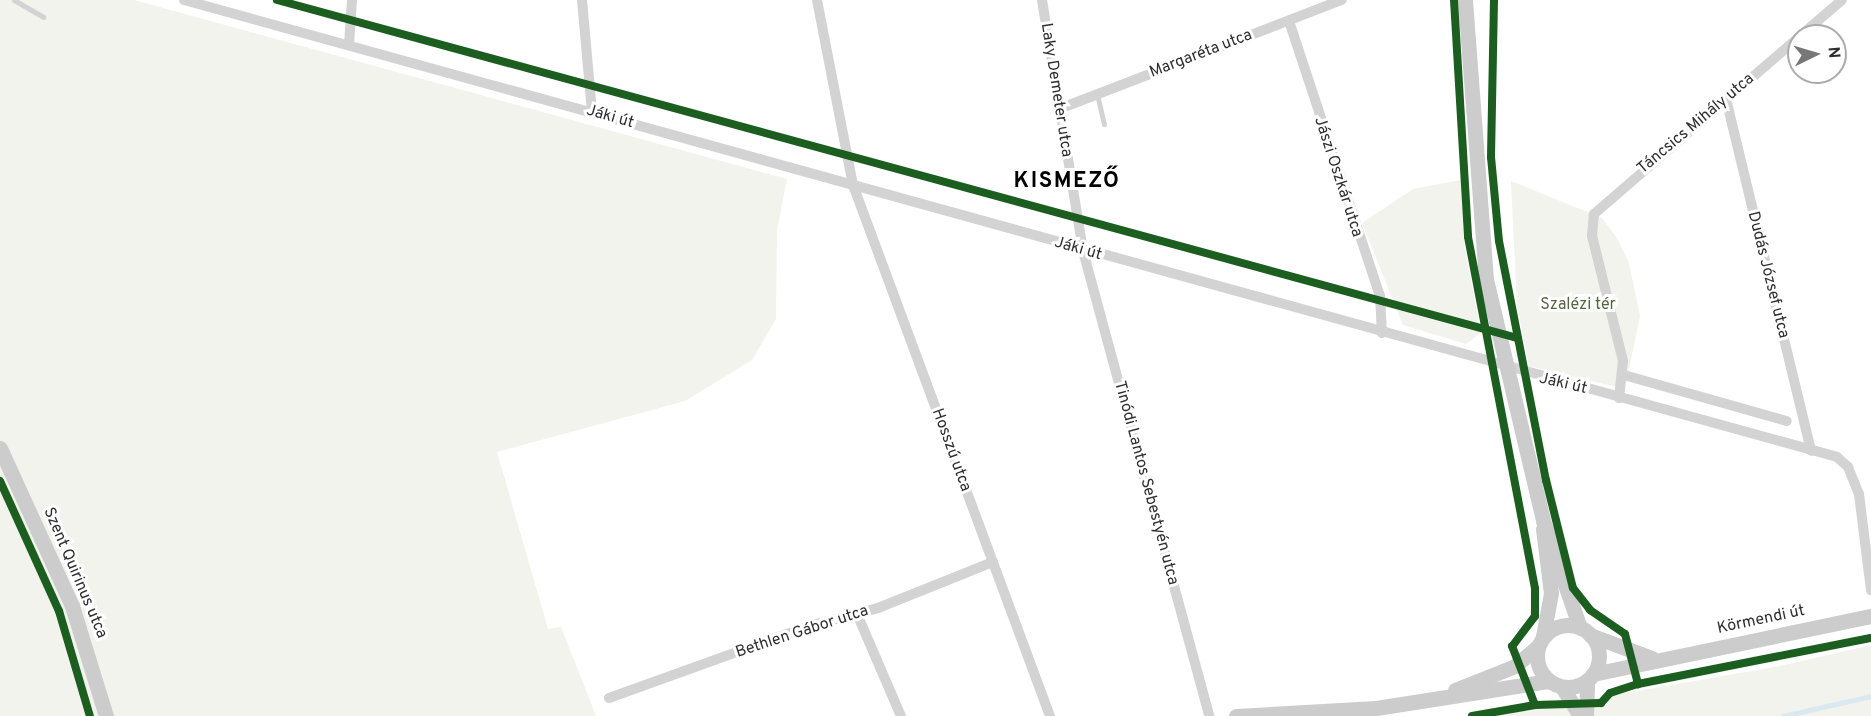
<!DOCTYPE html>
<meta charset="utf-8">
<style>
body{margin:0}
#map{position:relative;width:1871px;height:716px;overflow:hidden;background:#fff;font-family:Overpass,sans-serif}
div>[style]{position:absolute}
.green>*{inset:0;background:#f1f3ec}
.stream>*{height:4.5px;margin:-2.25px;padding:0 2.25px;transform-origin:2.25px;border-radius:2.25px;background:#dae9f0}
.lane>*{height:5px;margin:-2.5px;padding:0 2.5px;transform-origin:2.5px;border-radius:2.5px;background:#d3d3d3}
.street>*{height:10px;margin:-5px;padding:0 5px;transform-origin:5px;border-radius:5px;background:#d3d3d3}
.secondary>*{height:15px;margin:-7.5px;padding:0 7.5px;transform-origin:7.5px;border-radius:7.5px;background:#ccc}
.secondary>.ring{margin:-7.5px;padding:0;box-sizing:content-box;background:none;border:15px solid #ccc;border-radius:50%}
.cycleway>*{height:8px;margin:-4px;padding:0 4px;transform-origin:4px;border-radius:4px;background:#1b5e20}
span{translate:-50% -50%;white-space:nowrap;text-align:center;line-height:1.15;-webkit-text-stroke:6px #fff;paint-order:stroke}
.street-label{font-size:16px;color:#2e2e2e}
.park-label{font-size:16px;color:#53663f}
.district-label{font-size:22px;color:#000;font-weight:700;letter-spacing:1.5px}
.north{position:absolute;left:1787px;top:24px;width:60px;height:60px;box-sizing:border-box;background:#fff;border:2px solid #ababab;border-radius:50%;rotate:85deg;font-size:16px;font-weight:700;line-height:24px;text-align:center;color:#2e2e2e}
.north::after{content:'';display:block;margin:auto;width:21px;height:27px;background:#777;clip-path:polygon(50% 0,100% 100%,50% 72%,0 100%)}
</style>
<div id="map">
<div class="green">
<div style="clip-path:polygon(0 0,134px 0,787px 179px,777px 230px,776px 319px,752px 360px,685px 401px,497px 452px,548px 629px,561px 627px,596px 716px,0 716px)"></div>
<div style="clip-path:polygon(1461px 180px,1464px 243px,1481px 333px,1466px 344px,1403px 325px,1362px 223px,1413px 189px)"></div>
<div style="clip-path:polygon(1511px 181px,1602px 218px,1617px 238px,1629px 263px,1640px 316px,1625px 389px,1529px 366px,1517px 306px)"></div>
<div style="clip-path:polygon(1871px 645px,1871px 716px,1494px 716px,1780px 666px)"></div>
</div>
<div class="stream">
<div style="left:1783px;top:716px;width:90px;rotate:-12.8deg"></div>
</div>
<div class="lane">
<div style="left:14px;top:0;width:34px;rotate:30deg"></div>
<div style="left:1097px;top:94px;width:31px;rotate:77deg"></div>
</div>
<div class="street">
<div style="left:184px;top:0;width:1715px;rotate:15.45deg"></div>
<div style="left:1837px;top:457px;width:15px;rotate:42deg"></div>
<div style="left:1848px;top:467px;width:29px;rotate:68deg"></div>
<div style="left:1859px;top:494px;width:97px;rotate:82.9deg"></div>
<div style="left:582px;top:0;width:112px;rotate:84.9deg"></div>
<div style="left:817px;top:0;width:188px;rotate:79deg"></div>
<div style="left:853px;top:185px;width:566px;rotate:69.65deg"></div>
<div style="left:1042px;top:0;width:254px;rotate:80.7deg"></div>
<div style="left:1083px;top:251px;width:482px;rotate:74.8deg"></div>
<div style="left:1289px;top:21px;width:290px;rotate:71.7deg"></div>
<div style="left:1380px;top:296px;width:37px;rotate:87deg"></div>
<div style="left:1800px;top:36px;width:55px;rotate:-40.6deg"></div>
<div style="left:349px;top:45px;width:45px;rotate:-86.2deg"></div>
<div style="left:1726px;top:99px;width:362px;rotate:76.4deg"></div>
<div style="left:1059px;top:109px;width:303px;rotate:-21.1deg"></div>
<div style="left:1624px;top:375px;width:169px;rotate:15.8deg"></div>
<div style="left:1619px;top:398px;width:37px;rotate:-84deg"></div>
<div style="left:1623px;top:361px;width:129px;rotate:-103.9deg"></div>
<div style="left:1592px;top:236px;width:22px;rotate:-85deg"></div>
<div style="left:1594px;top:214px;width:271px;rotate:-40.8deg"></div>
<div style="left:857px;top:614px;width:111px;rotate:66.7deg"></div>
<div style="left:609px;top:698px;width:213px;rotate:-19.8deg"></div>
<div style="left:809px;top:626px;width:71px;rotate:-14.6deg"></div>
<div style="left:878px;top:608px;width:124px;rotate:-21.8deg"></div>
</div>
<div class="secondary">
<div style="left:1465px;top:0;width:280px;rotate:85.7deg"></div>
<div style="left:1486px;top:279px;width:249px;rotate:76.7deg"></div>
<div style="left:1543px;top:521px;width:113px;rotate:70.9deg"></div>
<div style="left:0;top:448px;width:174px;rotate:65.5deg"></div>
<div style="left:72px;top:606px;width:115px;rotate:72.8deg"></div>
<div style="left:1543px;top:529px;width:64px;rotate:82.9deg"></div>
<div style="left:1551px;top:593px;width:44px;rotate:100.5deg"></div>
<div class="ring" style="left:1537px;top:625px;width:47px;height:47px"></div>
<div style="left:1590px;top:635px;width:66px;rotate:20.4deg"></div>
<div style="left:1593px;top:674px;width:284px;rotate:-11.8deg"></div>
<div style="left:1562px;top:687px;width:34px;rotate:58deg"></div>
<div style="left:1455px;top:690px;width:65px;rotate:-21.8deg"></div>
<div style="left:1515px;top:666px;width:30px;rotate:-41deg"></div>
<div style="left:1236px;top:716px;width:140px;rotate:-3.3deg"></div>
<div style="left:1376px;top:708px;width:174px;rotate:-8.9deg"></div>
<div style="left:1586px;top:716px;width:35px;rotate:-88deg"></div>
</div>
<div class="cycleway">
<div style="left:277px;top:0;width:1286px;rotate:15.24deg"></div>
<div style="left:1454px;top:0;width:237px;rotate:86.6deg"></div>
<div style="left:1468px;top:237px;width:358px;rotate:79.2deg"></div>
<div style="left:1535px;top:589px;width:27px;rotate:90deg"></div>
<div style="left:1535px;top:616px;width:38px;rotate:127deg"></div>
<div style="left:1512px;top:646px;width:63px;rotate:68.7deg"></div>
<div style="left:1494px;top:0;width:157px;rotate:91.1deg"></div>
<div style="left:1491px;top:157px;width:84px;rotate:84.6deg"></div>
<div style="left:1499px;top:241px;width:244px;rotate:78.9deg"></div>
<div style="left:1546px;top:480px;width:111px;rotate:76deg"></div>
<div style="left:1573px;top:588px;width:28px;rotate:52deg"></div>
<div style="left:1590px;top:610px;width:42px;rotate:34.4deg"></div>
<div style="left:1625px;top:634px;width:52px;rotate:75.4deg"></div>
<div style="left:0;top:481px;width:143px;rotate:65.6deg"></div>
<div style="left:59px;top:611px;width:109px;rotate:73.6deg"></div>
<div style="left:1472px;top:716px;width:64px;rotate:-9.9deg"></div>
<div style="left:1535px;top:705px;width:66px;rotate:-1.7deg"></div>
<div style="left:1601px;top:703px;width:13px;rotate:-48deg"></div>
<div style="left:1610px;top:693px;width:29px;rotate:-18deg"></div>
<div style="left:1638px;top:684px;width:237px;rotate:-11.2deg"></div>
</div>
<div class="street-label">
<span style="left:1201px;top:54px;rotate:-21deg">Margaréta utca</span>
<span style="left:1056px;top:90px;rotate:81deg">Laky Demeter utca</span>
<span style="left:610px;top:117px;rotate:16deg">Jáki út</span>
<span style="left:1696px;top:124px;rotate:-40deg">Táncsics Mihály utca</span>
<span style="left:1338px;top:177px;rotate:72deg">Jászi Oszkár utca</span>
<span style="left:1078px;top:249px;rotate:16deg">Jáki út</span>
<span style="left:1768px;top:275px;rotate:76deg">Dudás József utca</span>
<span style="left:1563px;top:384px;rotate:13deg">Jáki út</span>
<span style="left:951px;top:450px;rotate:70deg">Hosszú utca</span>
<span style="left:1146px;top:483px;rotate:75deg">Tinódi Lantos Sebestyén utca</span>
<span style="left:75px;top:573px;rotate:67deg">Szent Quirinus utca</span>
<span style="left:1761px;top:620px;rotate:-12deg">Körmendi út</span>
<span style="left:802px;top:632px;rotate:-18deg">Bethlen Gábor utca</span>
</div>
<div class="park-label">
<span style="left:1578px;top:305px">Szalézi tér</span>
</div>
<div class="district-label">
<span style="left:1067px;top:182px">KISMEZŐ</span>
</div>
<div class="north">N</div>
</div>
